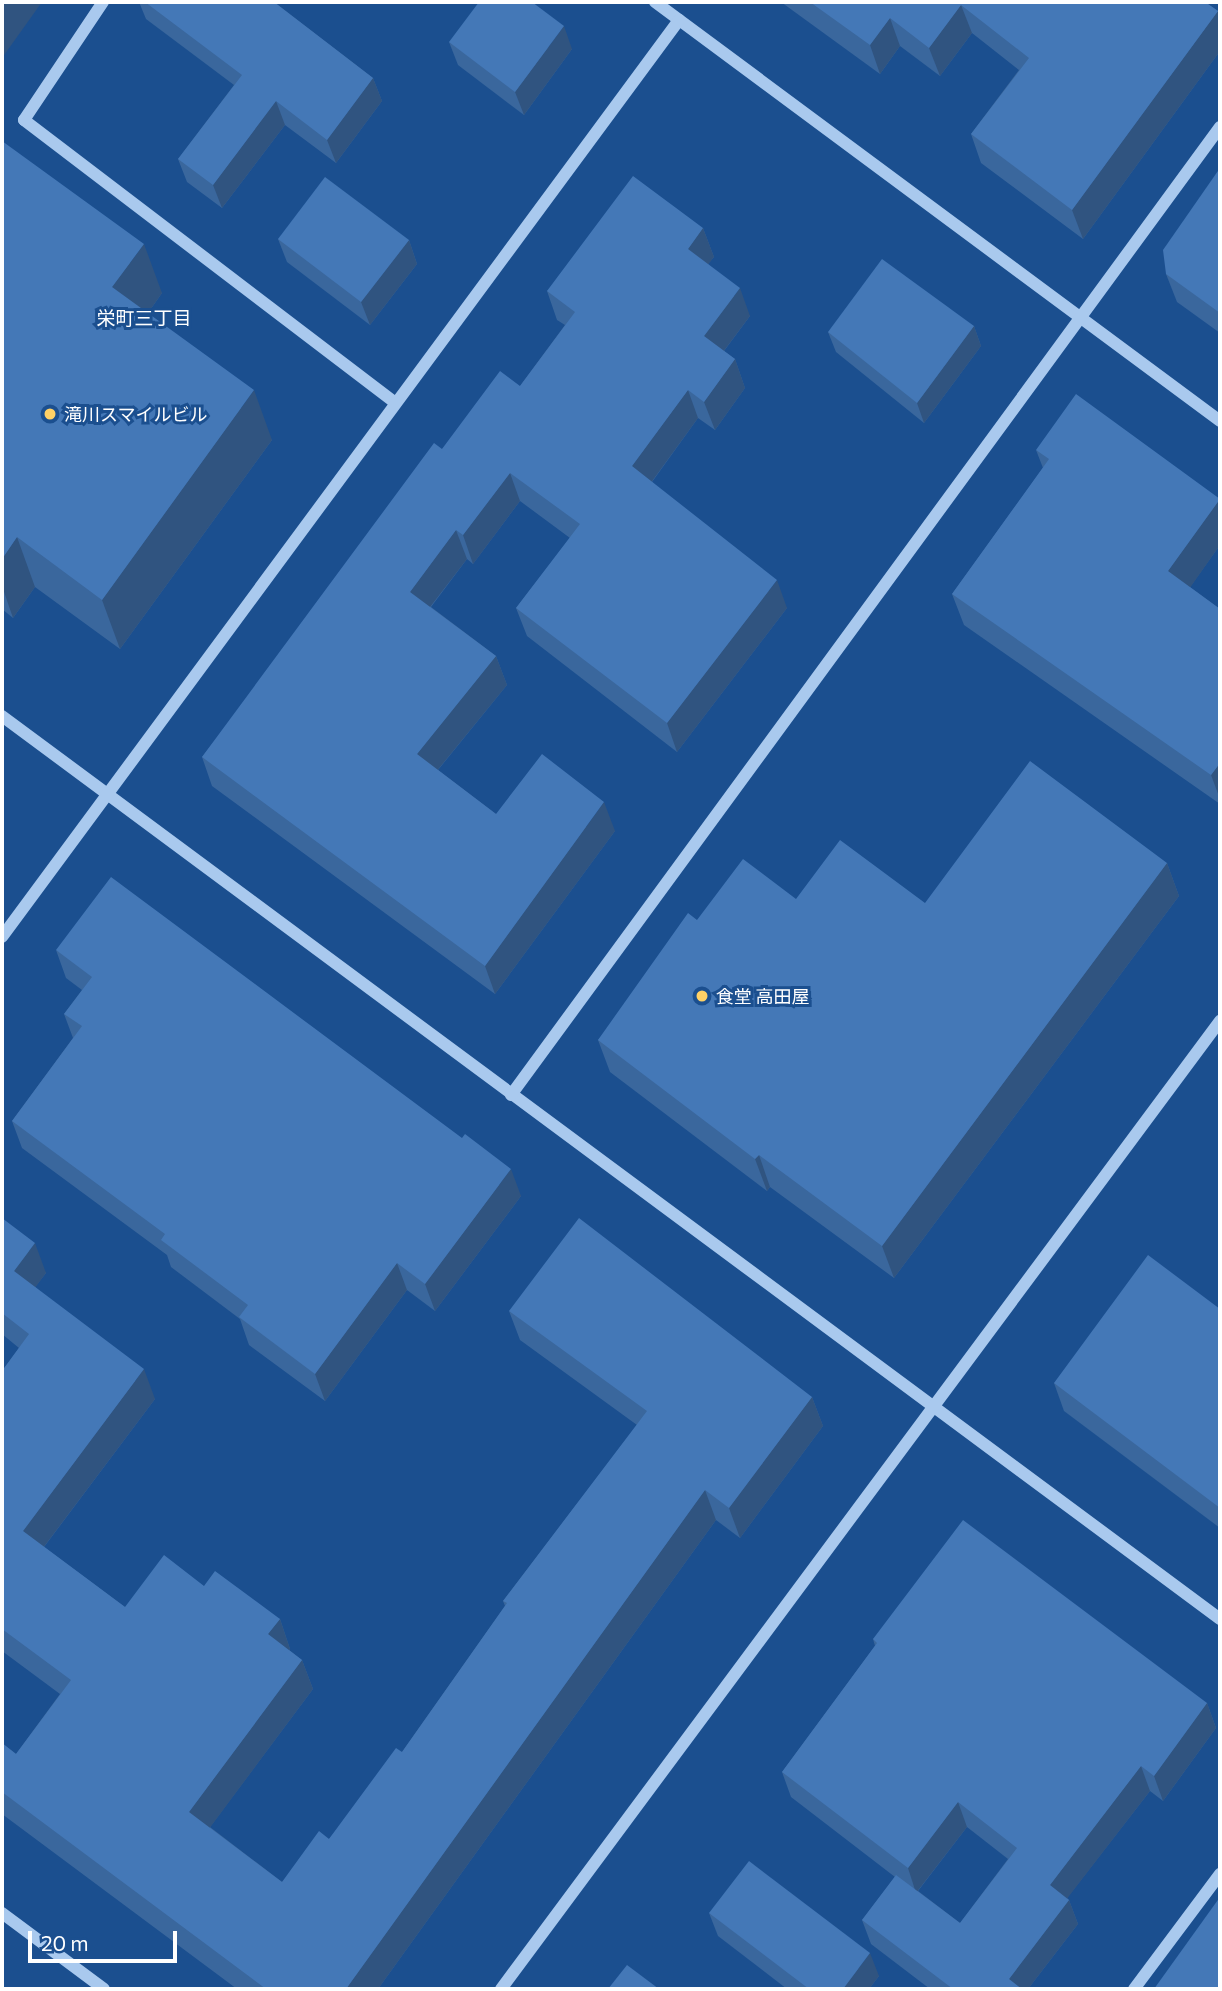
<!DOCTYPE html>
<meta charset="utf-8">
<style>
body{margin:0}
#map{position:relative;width:1222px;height:1991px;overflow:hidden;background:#1b4f8f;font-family:Commissioner,"Noto Sans JP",sans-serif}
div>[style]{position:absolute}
.minor>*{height:12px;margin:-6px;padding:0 6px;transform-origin:6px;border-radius:6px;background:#a9c9ee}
.wall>*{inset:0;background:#3a679d}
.shaded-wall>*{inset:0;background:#305480}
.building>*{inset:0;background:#4478b7}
.dots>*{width:19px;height:19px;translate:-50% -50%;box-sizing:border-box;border:4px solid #1b4f8f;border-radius:50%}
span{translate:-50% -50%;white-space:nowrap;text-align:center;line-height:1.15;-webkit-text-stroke:6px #1b4f8f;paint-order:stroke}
.poi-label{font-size:18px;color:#fff}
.left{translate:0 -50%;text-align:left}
.neighbourhood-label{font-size:19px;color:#fff}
.frame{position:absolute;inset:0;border:4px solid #fff;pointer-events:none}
.scale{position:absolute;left:28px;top:1931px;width:149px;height:32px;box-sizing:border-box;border:4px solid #fff;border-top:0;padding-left:9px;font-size:21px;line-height:24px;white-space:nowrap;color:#fff;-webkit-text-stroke:5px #1b4f8f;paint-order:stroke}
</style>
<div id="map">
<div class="minor">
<div style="left:103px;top:2px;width:142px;rotate:123.8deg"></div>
<div style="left:24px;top:120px;width:465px;rotate:37.3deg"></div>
<div style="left:655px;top:2px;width:703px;rotate:36.56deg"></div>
<div style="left:2px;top:716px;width:1516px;rotate:36.55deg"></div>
<div style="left:2px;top:937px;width:1140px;rotate:-53.56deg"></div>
<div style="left:511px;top:1095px;width:1200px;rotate:-53.78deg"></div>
<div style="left:2px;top:1913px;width:127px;rotate:36.7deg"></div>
<div style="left:501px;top:1989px;width:1206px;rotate:-53.4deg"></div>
<div style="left:1134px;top:1989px;width:144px;rotate:-53.2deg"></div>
</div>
<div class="wall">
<div style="clip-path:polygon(139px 2px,274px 2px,373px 78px,382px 101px,336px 163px,285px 125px,222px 208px,187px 182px,178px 159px,234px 85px,146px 19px)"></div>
<div style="clip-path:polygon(781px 2px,1205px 2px,1218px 11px,1220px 18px,1220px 51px,1083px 239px,981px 163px,971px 134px,1019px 70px,972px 33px,940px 76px,900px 46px,880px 74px)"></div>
<div style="clip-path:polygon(449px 42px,572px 49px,524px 115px,458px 65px)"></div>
<div style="clip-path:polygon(2px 141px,162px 293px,148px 313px,272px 440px,120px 649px,35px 587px,13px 618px,2px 609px)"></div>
<div style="clip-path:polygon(1220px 168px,1220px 333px,1177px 302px,1166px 274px)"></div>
<div style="clip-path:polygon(703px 228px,714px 257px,708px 264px,750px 316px,724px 351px,735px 359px,745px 388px,715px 430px,698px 418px,652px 482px,787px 608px,677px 752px,527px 636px,516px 608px,570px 538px,520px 501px,473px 564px,467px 559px,431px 607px,496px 656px,507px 685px,438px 770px,496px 814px,615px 831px,495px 994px,212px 786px,202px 757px,442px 449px,520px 386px,565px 325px,557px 320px,547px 291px)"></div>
<div style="clip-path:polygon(278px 239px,409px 240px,417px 264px,370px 325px,287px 262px)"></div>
<div style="clip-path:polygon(974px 326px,981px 346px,924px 423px,836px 352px,828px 332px)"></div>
<div style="clip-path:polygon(1036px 450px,1220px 499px,1220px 545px,1190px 587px,1220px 609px,1220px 804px,964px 625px,952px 594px,1043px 468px)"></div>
<div style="clip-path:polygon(1167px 863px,1179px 896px,894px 1278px,770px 1187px,767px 1191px,610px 1072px,598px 1040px,697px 920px,796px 899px,925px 903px)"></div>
<div style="clip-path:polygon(56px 950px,521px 1196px,435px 1311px,407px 1290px,325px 1401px,249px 1345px,240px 1319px,171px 1267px,167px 1255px,22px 1148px,12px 1121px,73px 1038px,64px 1014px,82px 990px,66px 978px)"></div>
<div style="clip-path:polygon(2px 1218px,46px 1273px,35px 1287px,155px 1399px,44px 1547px,125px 1607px,204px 1586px,280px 1619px,290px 1649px,289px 1650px,302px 1660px,313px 1689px,210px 1827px,282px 1882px,329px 1839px,402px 1752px,505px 1606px,503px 1601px,637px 1425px,520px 1340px,509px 1311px,812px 1397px,823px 1426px,740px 1538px,716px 1520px,378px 1989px,237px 1989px,2px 1814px,2px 1743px,16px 1754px,60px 1694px,2px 1651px,2px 1371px,19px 1348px,2px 1334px)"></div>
<div style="clip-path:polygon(1220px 1309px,1220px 1528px,1064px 1411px,1054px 1383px)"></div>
<div style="clip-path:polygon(evenodd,873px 1639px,1207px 1703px,1216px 1728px,1163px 1801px,1150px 1791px,1067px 1898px,1069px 1900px,1078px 1924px,1028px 1989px,930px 1989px,871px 1944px,862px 1920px,895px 1877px,791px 1797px,782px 1772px,875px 1646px,873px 1639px,967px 1827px,1008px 1859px,960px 1923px,918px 1891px,967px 1827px)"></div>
<div style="clip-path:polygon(709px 1913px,879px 1976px,869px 1989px,787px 1989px,718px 1936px)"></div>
</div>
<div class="shaded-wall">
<div style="clip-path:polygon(2px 2px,42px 2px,2px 58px)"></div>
<div style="clip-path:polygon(961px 5px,972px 33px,940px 76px,929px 48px)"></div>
<div style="clip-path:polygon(1218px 11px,1220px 18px,1220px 51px,1083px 239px,1072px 210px)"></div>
<div style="clip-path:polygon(890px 18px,900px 46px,880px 74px,870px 45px)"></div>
<div style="clip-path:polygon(564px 26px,572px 49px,524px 115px,515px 92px)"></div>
<div style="clip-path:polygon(373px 78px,382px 101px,336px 163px,327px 140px)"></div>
<div style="clip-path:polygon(276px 101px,285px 125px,222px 208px,213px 185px)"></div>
<div style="clip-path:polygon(703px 228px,714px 257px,698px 277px,688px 249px)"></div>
<div style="clip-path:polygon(409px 240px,417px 264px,370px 325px,361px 302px)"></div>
<div style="clip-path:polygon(144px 244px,162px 293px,131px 337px,112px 287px)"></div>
<div style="clip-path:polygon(740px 288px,750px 316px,714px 364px,704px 336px)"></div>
<div style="clip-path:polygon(974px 326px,981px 346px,924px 423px,917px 403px)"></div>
<div style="clip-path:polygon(735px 359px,745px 388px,715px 430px,704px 402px)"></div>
<div style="clip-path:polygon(254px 390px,272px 440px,120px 649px,102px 600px)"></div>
<div style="clip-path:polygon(688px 390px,698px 418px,642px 495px,632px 466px)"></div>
<div style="clip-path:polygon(510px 473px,520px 501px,473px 564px,463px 535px)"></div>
<div style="clip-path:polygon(1220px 499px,1220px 545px,1180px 602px,1168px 571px)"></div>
<div style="clip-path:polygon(456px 530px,467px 559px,420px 620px,410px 592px)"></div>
<div style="clip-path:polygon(17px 537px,35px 587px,13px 618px,2px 586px,2px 559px)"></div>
<div style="clip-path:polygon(777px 580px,787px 608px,677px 752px,667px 723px)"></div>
<div style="clip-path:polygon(496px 656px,507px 685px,427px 783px,417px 754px)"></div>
<div style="clip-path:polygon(1220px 763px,1220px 799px,1211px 775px)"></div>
<div style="clip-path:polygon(604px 802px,615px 831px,495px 994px,485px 966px)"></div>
<div style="clip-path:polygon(1167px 863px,1179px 896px,894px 1278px,882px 1246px)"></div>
<div style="clip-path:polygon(759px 1155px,770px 1187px,767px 1191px,755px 1159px)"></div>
<div style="clip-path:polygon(511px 1169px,521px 1196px,435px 1311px,425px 1284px)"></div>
<div style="clip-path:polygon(35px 1243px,46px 1273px,25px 1301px,14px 1271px)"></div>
<div style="clip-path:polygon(397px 1263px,407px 1290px,325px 1401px,315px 1374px)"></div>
<div style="clip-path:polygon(144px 1369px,155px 1399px,34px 1560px,23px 1531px)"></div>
<div style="clip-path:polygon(812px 1397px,823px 1426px,740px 1538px,729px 1508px)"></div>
<div style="clip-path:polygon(705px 1490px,716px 1520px,378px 1989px,346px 1989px)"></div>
<div style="clip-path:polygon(280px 1619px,290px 1649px,279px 1663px,268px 1634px)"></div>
<div style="clip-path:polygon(302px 1660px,313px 1689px,200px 1841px,189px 1812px)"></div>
<div style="clip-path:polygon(1207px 1703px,1216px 1728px,1163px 1801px,1154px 1776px)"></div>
<div style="clip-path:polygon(1141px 1766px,1150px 1791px,1059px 1909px,1050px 1885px)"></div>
<div style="clip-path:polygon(958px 1802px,967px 1827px,916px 1893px,908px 1868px)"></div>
<div style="clip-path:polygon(1069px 1900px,1078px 1924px,1028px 1989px,1012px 1989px,1009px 1979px)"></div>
<div style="clip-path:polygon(870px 1953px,879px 1976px,869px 1989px,843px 1989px)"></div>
</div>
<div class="building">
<div style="clip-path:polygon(145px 2px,274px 2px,373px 78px,327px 140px,276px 101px,213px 185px,178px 159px,242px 75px)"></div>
<div style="clip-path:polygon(479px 2px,532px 2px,564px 26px,515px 92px,449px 42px)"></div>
<div style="clip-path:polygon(810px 2px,1205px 2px,1218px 11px,1072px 210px,971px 134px,1029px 58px,961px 5px,929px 48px,890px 18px,870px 45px)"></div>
<div style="clip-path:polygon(2px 141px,144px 244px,112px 287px,254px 390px,102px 600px,17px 537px,2px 559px)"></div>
<div style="clip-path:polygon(1220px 168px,1220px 313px,1166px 274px,1163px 250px)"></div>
<div style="clip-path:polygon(633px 176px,703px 228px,688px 249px,740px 288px,704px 336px,735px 359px,704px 402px,688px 390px,632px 466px,777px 580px,667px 723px,516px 608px,580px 524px,510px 473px,463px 535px,456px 530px,410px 592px,496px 656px,417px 754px,496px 814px,542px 754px,604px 802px,485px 966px,202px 757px,434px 443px,442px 449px,500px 371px,520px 386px,575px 312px,547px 291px)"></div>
<div style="clip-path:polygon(325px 177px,409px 240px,361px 302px,278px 239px)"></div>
<div style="clip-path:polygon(882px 259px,974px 326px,917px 403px,828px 332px)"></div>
<div style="clip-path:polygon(1076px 394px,1220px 499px,1168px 571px,1220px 609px,1220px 763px,1211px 775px,952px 594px,1049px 459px,1036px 450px)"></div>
<div style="clip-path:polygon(1030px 761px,1167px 863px,882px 1246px,759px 1155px,755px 1159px,598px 1040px,688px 913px,697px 920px,743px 859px,796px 899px,840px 840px,925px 903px)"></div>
<div style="clip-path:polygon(111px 877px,462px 1138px,465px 1134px,511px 1169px,425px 1284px,397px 1263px,315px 1374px,239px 1317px,248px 1305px,161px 1240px,165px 1234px,12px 1121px,82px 1026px,64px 1014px,92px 977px,56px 950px)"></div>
<div style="clip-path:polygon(2px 1218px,35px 1243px,14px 1271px,144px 1369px,23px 1531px,125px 1607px,164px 1555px,204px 1586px,215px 1571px,280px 1619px,268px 1634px,302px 1660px,189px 1812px,282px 1882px,319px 1831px,329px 1839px,396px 1748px,402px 1752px,507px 1603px,503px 1601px,647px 1411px,509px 1311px,579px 1218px,812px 1397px,729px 1508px,705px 1490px,346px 1989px,266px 1989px,2px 1792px,2px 1743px,16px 1754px,71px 1680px,2px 1629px,2px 1371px,29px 1334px,2px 1313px)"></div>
<div style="clip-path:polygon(1148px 1255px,1220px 1309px,1220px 1372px,1218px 1374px,1220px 1375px,1220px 1508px,1054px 1383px)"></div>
<div style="clip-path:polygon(963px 1520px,1207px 1703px,1154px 1776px,1141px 1766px,1050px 1885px,1069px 1900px,1009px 1979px,1022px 1989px,953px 1989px,862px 1920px,896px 1875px,960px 1923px,1017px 1848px,958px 1802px,908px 1868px,782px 1772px,877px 1643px,873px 1639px)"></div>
<div style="clip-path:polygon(749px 1861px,870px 1953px,843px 1989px,809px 1989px,709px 1913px)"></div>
<div style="clip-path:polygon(1220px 1897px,1220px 1989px,1154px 1989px)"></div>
<div style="clip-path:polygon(627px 1965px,659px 1989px,608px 1989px)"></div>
</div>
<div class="dots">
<div style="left:50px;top:414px;background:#ffd166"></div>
<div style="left:702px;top:996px;background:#ffd166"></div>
</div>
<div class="poi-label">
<span class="left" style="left:64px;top:414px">滝川スマイルビル</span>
<span class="left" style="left:716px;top:996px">食堂 高田屋</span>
</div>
<div class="neighbourhood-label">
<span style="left:144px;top:318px">栄町三丁目</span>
</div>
<div class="frame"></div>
<div class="scale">20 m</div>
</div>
